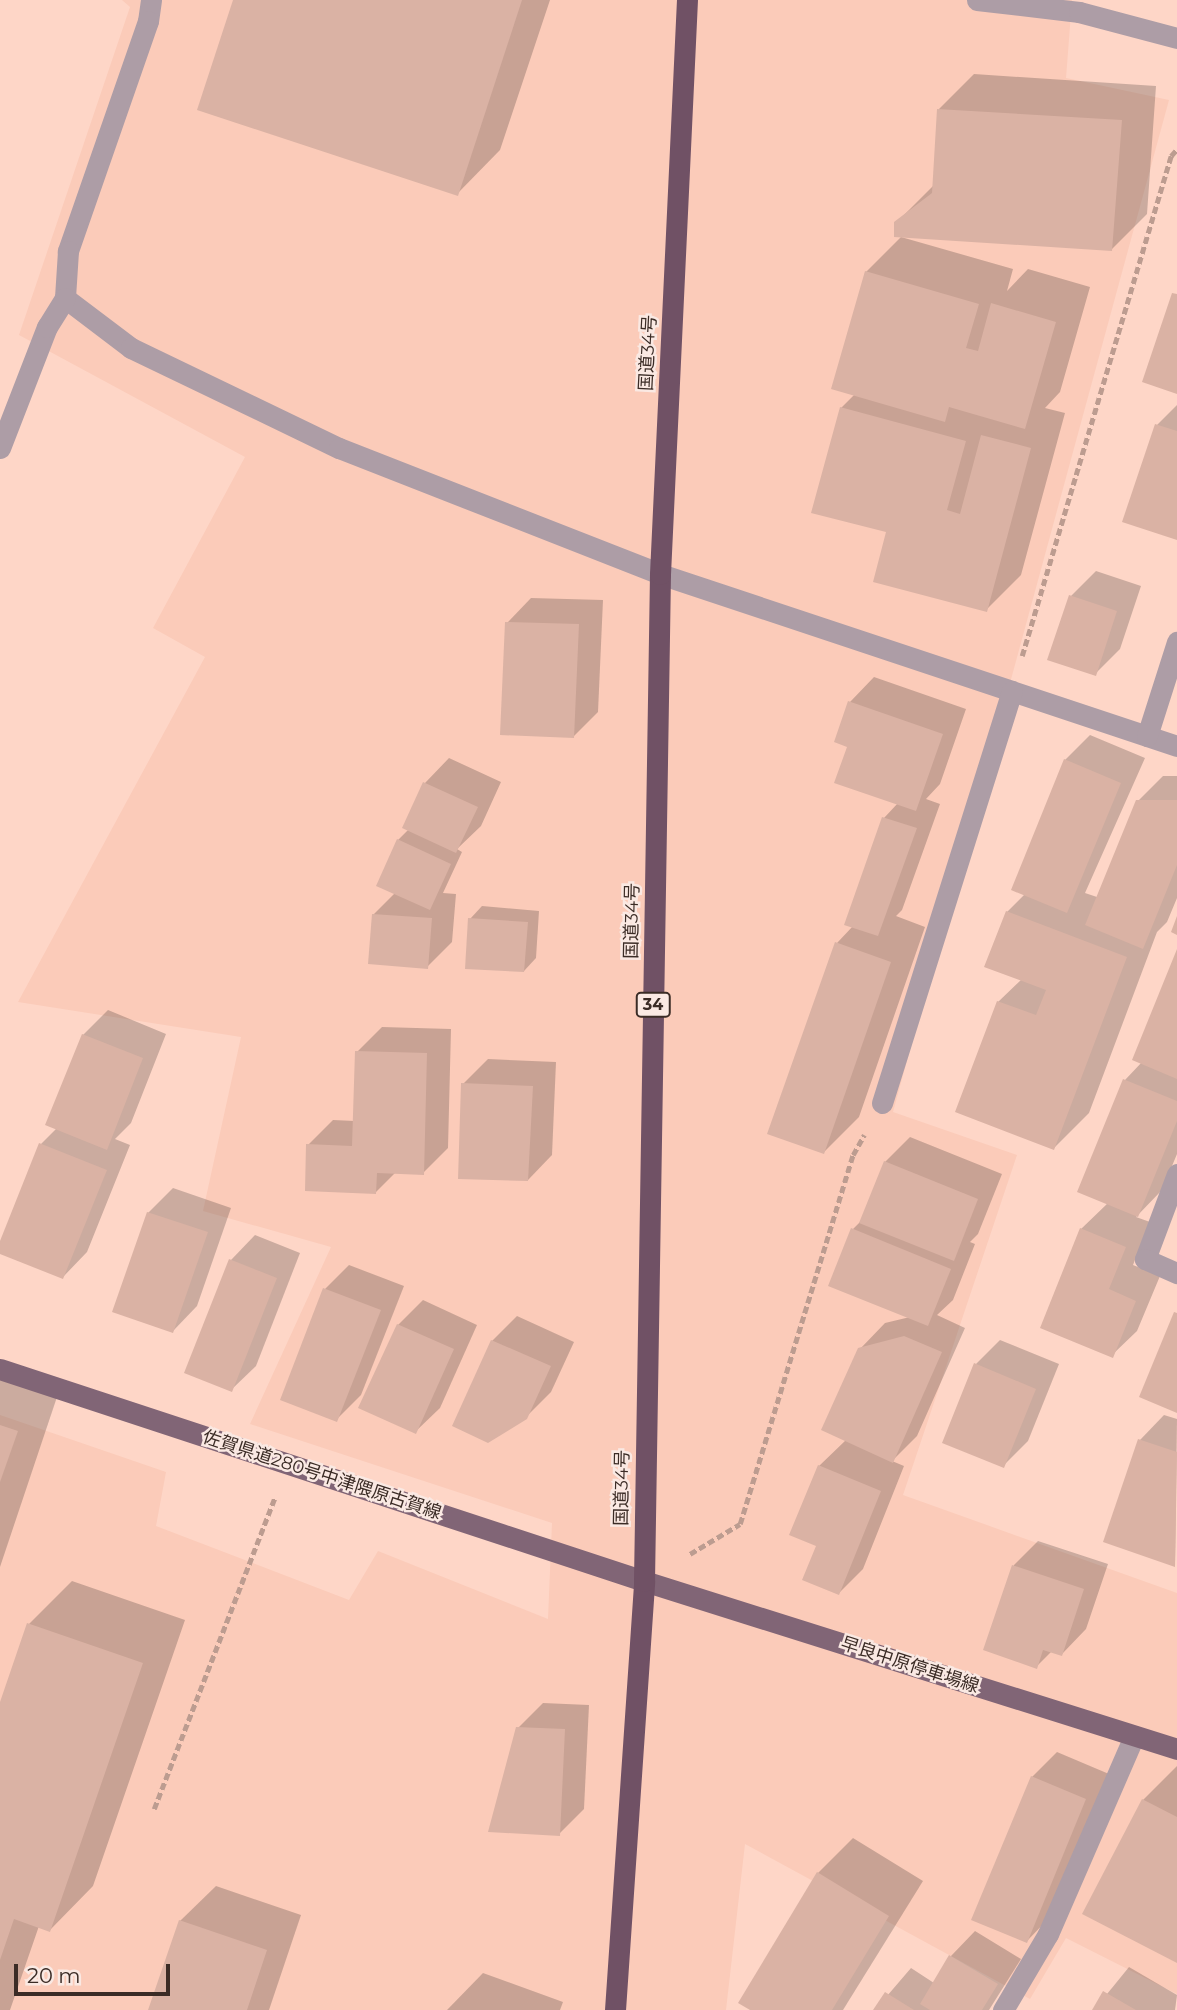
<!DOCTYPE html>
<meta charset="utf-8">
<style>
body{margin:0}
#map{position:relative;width:1177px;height:2010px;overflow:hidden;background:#fed6c7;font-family:Montserrat,"Noto Sans JP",sans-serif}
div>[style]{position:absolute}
.built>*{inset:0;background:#fbcbb9}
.shadow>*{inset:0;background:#0003}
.building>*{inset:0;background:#dab2a4}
.path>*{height:4.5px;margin-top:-2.25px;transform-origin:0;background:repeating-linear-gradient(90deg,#bc9c90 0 7px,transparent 0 10.5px)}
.minor>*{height:21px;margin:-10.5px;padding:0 10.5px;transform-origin:10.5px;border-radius:10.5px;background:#ad9da6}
.major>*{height:21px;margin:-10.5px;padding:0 10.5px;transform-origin:10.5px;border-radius:10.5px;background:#816576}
.highway>*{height:21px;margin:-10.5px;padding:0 10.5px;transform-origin:10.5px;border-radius:10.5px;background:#705165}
span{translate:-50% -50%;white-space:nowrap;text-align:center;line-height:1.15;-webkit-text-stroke:5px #fae9e3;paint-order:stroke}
.shield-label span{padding:2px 5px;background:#fae9e3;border:2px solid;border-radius:5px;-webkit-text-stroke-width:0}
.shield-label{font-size:16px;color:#3b2c26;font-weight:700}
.street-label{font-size:18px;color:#3b2c26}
.scale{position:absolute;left:14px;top:1964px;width:156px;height:32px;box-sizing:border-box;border:4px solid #3b2c26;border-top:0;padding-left:9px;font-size:21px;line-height:24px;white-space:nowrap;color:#3b2c26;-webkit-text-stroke:5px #fae9e3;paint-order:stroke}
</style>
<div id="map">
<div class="built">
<div style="clip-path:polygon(122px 0,1072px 0,1066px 78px,1169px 100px,893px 1112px,1017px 1155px,903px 1495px,1177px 1593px,1177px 1994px,1066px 1938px,1030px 1999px,745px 1844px,726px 2010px,0 2010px,0 1415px,166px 1472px,156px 1526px,349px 1600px,378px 1551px,548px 1619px,552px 1523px,250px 1424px,331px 1247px,203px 1211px,241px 1037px,18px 1002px,205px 657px,153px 628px,245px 457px,19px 335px,130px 7px)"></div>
</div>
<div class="shadow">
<div style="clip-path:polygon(235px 0,550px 0,500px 150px,457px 194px)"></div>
<div style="clip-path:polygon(974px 74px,1156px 86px,1147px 214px,1112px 249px,896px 223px,934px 185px,939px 109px)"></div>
<div style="clip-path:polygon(901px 237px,1013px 269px,1007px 291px,1028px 269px,1090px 287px,1060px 392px,1045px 408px,1065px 413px,1021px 575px,986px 610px,888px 531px,841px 408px,855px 394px,866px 272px)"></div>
<div style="clip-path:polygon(1177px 405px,1177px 538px,1157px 425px)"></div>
<div style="clip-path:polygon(1096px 571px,1141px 586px,1120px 649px,1095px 674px,1049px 659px,1071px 596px)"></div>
<div style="clip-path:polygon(531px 598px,603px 600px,598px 712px,574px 736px,507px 623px)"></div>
<div style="clip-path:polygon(874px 677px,966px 709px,940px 784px,926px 799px,940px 804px,902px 910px,896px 916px,925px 927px,859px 1117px,824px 1152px,769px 1133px,837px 943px,853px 926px,884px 818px,898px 803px,849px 746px,850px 702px)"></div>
<div style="clip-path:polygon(1090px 735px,1145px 758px,1085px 893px,1097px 897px,1138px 801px,1163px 776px,1177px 776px,1177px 898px,1167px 922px,1157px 932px,1089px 1113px,1054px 1148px,998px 1002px,1022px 979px,1007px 912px,1025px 894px,1065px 760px)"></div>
<div style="clip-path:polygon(449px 758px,501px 782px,481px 826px,457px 849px,462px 852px,443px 893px,456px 894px,452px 942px,427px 967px,373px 915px,395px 893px,398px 840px,409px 829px,425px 783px)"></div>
<div style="clip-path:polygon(482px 906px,539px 911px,536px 958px,524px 971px,470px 919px)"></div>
<div style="clip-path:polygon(1177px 954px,1177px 1154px,1162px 1190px,1136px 1217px,1150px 1222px,1133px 1265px,1160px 1276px,1137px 1331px,1112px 1355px,1081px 1229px,1108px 1203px,1079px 1191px,1125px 1080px,1142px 1062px)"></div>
<div style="clip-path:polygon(108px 1010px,166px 1034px,131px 1123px,115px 1139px,130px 1145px,87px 1252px,63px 1277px,0 1252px,0 1246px,41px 1144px,57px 1128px,83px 1035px)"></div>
<div style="clip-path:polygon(382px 1027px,451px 1029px,448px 1148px,423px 1173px,396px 1172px,376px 1192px,308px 1145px,333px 1120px,355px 1121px,357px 1052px)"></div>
<div style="clip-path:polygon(488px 1059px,556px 1062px,552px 1155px,528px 1180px,463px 1084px)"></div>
<div style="clip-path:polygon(910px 1137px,1002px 1174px,978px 1234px,970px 1242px,975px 1244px,953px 1300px,937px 1315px,965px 1328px,917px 1436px,892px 1461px,904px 1466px,863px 1569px,839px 1593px,818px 1545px,819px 1466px,846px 1440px,860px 1349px,885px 1323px,910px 1317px,853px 1229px,862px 1220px,885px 1162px)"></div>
<div style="clip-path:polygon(173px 1188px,231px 1208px,197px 1306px,173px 1331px,148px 1213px)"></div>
<div style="clip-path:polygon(255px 1235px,300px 1253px,256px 1366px,231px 1390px,186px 1372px,231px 1260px)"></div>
<div style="clip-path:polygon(349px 1265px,404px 1286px,361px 1395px,336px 1420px,325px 1289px)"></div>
<div style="clip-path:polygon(423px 1300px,477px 1325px,440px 1408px,415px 1432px,398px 1325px)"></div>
<div style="clip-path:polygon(517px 1316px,574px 1342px,551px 1392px,526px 1417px,492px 1341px)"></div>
<div style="clip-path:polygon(1000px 1340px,1059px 1364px,1028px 1441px,1003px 1466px,976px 1364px)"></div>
<div style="clip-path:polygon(0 1368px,60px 1388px,0 1567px)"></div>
<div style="clip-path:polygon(1164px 1415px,1177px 1419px,1175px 1564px,1140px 1440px)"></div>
<div style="clip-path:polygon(1038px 1541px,1108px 1564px,1086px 1629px,1062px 1654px,1052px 1651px,1036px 1667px,985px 1649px,1014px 1565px)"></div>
<div style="clip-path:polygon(72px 1581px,185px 1620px,93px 1886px,50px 1930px,39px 1926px,10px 2010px,0 2010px,0 1708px,29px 1624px)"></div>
<div style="clip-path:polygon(543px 1703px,589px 1705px,584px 1809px,559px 1834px,518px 1728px)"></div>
<div style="clip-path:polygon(1057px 1752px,1109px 1774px,1051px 1916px,1027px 1941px,1032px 1777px)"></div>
<div style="clip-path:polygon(1177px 1766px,1177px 1961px,1143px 1800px)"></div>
<div style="clip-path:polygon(853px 1838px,923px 1881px,843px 2010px,753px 2010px,818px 1873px)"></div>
<div style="clip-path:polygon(216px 1886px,301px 1915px,269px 2010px,150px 2010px,180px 1921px)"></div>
<div style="clip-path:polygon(975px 1931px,1021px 1959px,989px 2010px,875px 2010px,911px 1968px,934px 1983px,951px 1956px)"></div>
<div style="clip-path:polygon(1129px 1967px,1177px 1995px,1175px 2010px,1094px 2010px)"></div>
<div style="clip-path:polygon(483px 1973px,563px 2002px,560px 2010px,447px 2010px)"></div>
</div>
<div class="building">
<div style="clip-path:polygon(233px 0,522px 0,458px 196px,197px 110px)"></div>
<div style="clip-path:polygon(937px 109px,1122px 120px,1112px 251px,894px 237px,894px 222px,932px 193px)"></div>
<div style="clip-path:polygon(865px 271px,979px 304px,966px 348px,978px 351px,991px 303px,1056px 322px,1025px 429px,949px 407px,945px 422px,831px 389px)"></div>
<div style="clip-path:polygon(1172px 293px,1177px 294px,1177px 394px,1142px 382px)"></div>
<div style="clip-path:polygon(840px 407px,966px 441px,947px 510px,960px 514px,981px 435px,1031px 448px,987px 612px,873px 582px,886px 532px,811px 513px)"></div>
<div style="clip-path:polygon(1155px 424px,1177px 431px,1177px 540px,1122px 522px)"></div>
<div style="clip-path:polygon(1069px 595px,1117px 611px,1096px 676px,1047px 660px)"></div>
<div style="clip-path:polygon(505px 622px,579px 624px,574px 738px,500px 735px)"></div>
<div style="clip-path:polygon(848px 701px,943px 734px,916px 811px,834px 783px,847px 747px,834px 742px)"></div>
<div style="clip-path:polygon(1064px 759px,1121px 783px,1067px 913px,1011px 890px)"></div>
<div style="clip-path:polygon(423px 782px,478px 807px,456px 853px,402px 828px)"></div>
<div style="clip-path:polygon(1136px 800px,1177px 800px,1177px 865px,1143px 949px,1085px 925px)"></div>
<div style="clip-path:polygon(882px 817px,917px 828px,878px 936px,844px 925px)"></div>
<div style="clip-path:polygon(397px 839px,451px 864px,430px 910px,376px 886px)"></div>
<div style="clip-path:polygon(1006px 911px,1127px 957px,1054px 1150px,955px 1112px,997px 1001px,1036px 1015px,1046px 990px,984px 967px)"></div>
<div style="clip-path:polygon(372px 914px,432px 918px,428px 969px,368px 964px)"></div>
<div style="clip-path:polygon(1177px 916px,1177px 935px,1171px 932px)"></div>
<div style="clip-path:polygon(468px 918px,528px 922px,524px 972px,465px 969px)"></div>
<div style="clip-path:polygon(835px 942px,891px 962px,824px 1154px,767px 1134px)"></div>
<div style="clip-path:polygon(1177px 949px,1177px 1079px,1132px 1060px)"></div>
<div style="clip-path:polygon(82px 1034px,143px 1058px,107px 1150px,45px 1125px)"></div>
<div style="clip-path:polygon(355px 1051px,427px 1053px,424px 1175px,377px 1173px,376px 1194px,305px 1191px,306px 1144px,352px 1146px)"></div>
<div style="clip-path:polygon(1123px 1079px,1177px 1101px,1177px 1121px,1138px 1217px,1077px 1192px)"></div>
<div style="clip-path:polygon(461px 1083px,533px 1086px,528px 1181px,458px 1179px)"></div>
<div style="clip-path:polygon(39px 1143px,107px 1170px,63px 1279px,0 1254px,0 1241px)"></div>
<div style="clip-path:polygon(884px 1161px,978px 1199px,954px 1261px,859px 1223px)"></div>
<div style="clip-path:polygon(147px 1212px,208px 1232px,173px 1333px,112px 1312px)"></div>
<div style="clip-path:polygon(851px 1228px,951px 1269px,928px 1326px,828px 1286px)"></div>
<div style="clip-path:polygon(1080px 1228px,1126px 1247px,1109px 1289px,1136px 1301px,1113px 1358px,1040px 1328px)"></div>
<div style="clip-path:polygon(229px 1259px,277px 1278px,232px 1392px,184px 1373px)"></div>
<div style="clip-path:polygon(323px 1288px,381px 1310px,337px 1422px,280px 1400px)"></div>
<div style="clip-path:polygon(1174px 1312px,1177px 1313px,1177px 1413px,1139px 1397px)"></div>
<div style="clip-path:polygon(397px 1324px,454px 1349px,416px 1434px,358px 1408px)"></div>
<div style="clip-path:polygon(904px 1336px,942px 1352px,893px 1463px,821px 1430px,858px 1348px)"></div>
<div style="clip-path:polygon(491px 1340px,551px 1366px,527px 1419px,488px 1443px,452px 1426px)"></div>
<div style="clip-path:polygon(974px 1363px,1036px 1389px,1004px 1468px,942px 1443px)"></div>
<div style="clip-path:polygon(0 1425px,18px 1431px,0 1482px)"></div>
<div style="clip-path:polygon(1138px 1439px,1177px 1452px,1175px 1567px,1103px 1542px)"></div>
<div style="clip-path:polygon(818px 1465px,881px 1491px,839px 1595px,802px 1580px,816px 1546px,789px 1535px)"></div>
<div style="clip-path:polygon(1012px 1565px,1084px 1589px,1062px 1656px,1043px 1650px,1037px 1669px,983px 1650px)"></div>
<div style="clip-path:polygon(27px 1623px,143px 1663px,50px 1932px,14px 1919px,0 1960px,0 1702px)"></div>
<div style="clip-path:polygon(516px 1727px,565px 1729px,560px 1836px,488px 1832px)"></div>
<div style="clip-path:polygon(1031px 1776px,1086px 1799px,1027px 1943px,971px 1920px)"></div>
<div style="clip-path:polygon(1142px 1799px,1177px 1817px,1177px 1963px,1082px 1914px)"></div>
<div style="clip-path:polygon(817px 1872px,889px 1916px,832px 2010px,750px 2010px,738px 2003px)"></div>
<div style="clip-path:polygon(179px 1920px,267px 1950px,247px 2010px,148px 2010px)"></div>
<div style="clip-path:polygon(949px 1955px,998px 1984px,982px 2010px,930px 2010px,920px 2004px)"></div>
<div style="clip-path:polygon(1103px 1991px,1136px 2010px,1092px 2010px)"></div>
<div style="clip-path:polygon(885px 1992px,914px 2010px,873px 2010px)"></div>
</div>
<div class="path">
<div style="left:1022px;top:656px;width:522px;rotate:-73.41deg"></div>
<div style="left:1171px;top:156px;width:9px;rotate:-49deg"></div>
<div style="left:690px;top:1554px;width:58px;rotate:-31deg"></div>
<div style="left:740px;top:1524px;width:386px;rotate:-73deg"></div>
<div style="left:853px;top:1155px;width:23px;rotate:-61deg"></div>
<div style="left:154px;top:1809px;width:335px;rotate:-68.8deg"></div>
</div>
<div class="minor">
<div style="left:151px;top:0;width:21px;rotate:98deg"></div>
<div style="left:148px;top:21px;width:244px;rotate:109.2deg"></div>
<div style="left:68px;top:251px;width:47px;rotate:93.7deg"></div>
<div style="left:65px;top:298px;width:83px;rotate:37.1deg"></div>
<div style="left:131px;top:348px;width:231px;rotate:25.7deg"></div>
<div style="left:339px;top:448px;width:345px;rotate:21.4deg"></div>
<div style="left:660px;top:574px;width:545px;rotate:18.4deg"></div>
<div style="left:977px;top:0;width:103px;rotate:6.7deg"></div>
<div style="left:1079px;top:12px;width:101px;rotate:14.9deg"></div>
<div style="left:0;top:448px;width:130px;rotate:-68.8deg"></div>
<div style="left:47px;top:327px;width:34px;rotate:-58deg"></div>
<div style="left:1147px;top:736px;width:99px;rotate:-72.3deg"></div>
<div style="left:882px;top:1103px;width:432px;rotate:-72.5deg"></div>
<div style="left:1177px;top:1174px;width:91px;rotate:110.6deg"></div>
<div style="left:1145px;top:1259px;width:35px;rotate:24deg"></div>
<div style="left:1003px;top:2010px;width:88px;rotate:-59.4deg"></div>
<div style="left:1048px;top:1934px;width:216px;rotate:-66.5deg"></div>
</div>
<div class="major">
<div style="left:0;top:1369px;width:678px;rotate:18.22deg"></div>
<div style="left:644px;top:1581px;width:559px;rotate:17.49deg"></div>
</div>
<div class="highway">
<div style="left:615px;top:2010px;width:430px;rotate:-86.1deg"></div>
<div style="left:644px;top:1581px;width:1007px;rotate:-89.09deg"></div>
<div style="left:660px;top:574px;width:575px;rotate:-87.31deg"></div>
</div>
<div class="shield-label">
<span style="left:653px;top:1005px">34</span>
</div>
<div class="street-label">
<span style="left:648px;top:353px;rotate:-87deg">国道34号</span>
<span style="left:632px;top:921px;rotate:-89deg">国道34号</span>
<span style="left:322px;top:1475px;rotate:18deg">佐賀県道280号中津隈原古賀線</span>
<span style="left:622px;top:1488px;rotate:-89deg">国道34号</span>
<span style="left:910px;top:1665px;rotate:18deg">早良中原停車場線</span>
</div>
<div class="scale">20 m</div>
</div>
